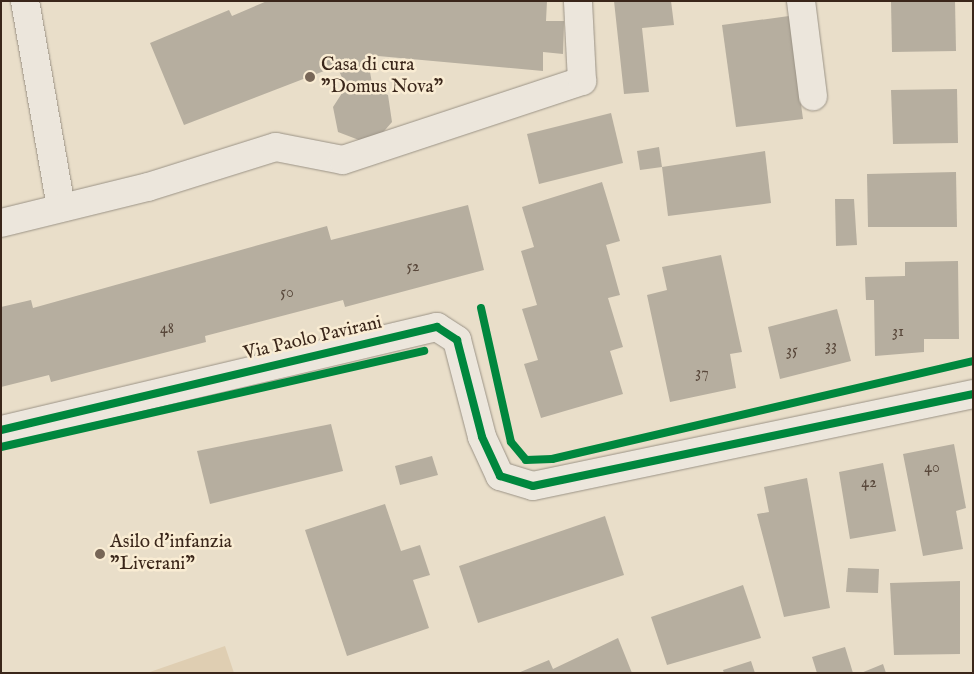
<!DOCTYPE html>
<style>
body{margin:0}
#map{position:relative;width:974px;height:674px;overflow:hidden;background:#e9dec9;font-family:"IM FELL English",serif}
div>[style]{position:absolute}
.green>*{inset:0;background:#dfceb2}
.building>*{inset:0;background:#b6ae9f}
.roads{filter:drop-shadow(0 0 1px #9b9386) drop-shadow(0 0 1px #9b9386)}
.minor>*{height:28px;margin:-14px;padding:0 14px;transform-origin:14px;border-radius:14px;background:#ece6dc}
.cycleway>*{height:8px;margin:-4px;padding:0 4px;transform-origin:4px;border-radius:4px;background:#00873e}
.dots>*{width:14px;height:14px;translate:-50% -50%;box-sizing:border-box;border:2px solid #f9ecd3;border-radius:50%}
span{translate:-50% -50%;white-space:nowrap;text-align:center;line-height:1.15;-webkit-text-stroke:5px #f9ecd3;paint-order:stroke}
.number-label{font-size:16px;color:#59483b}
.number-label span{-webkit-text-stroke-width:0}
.poi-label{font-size:19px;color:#3a261a}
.left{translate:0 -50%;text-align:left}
.street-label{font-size:19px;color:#3a261a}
.frame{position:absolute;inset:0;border:2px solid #3a261a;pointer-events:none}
</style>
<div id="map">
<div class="green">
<div style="clip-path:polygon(225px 646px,234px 673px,147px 673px)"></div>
</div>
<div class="building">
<div style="clip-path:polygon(267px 1px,547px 1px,546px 21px,564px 21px,563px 54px,543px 52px,543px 71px,367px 55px,373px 89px,388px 95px,392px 122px,372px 145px,338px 132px,333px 107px,346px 87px,337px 66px,184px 125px,150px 43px,229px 10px,232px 16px)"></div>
<div style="clip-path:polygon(614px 1px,671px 1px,674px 25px,642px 28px,649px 92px,624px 94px)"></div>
<div style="clip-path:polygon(891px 1px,955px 1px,956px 51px,892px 52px)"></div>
<div style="clip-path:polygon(789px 16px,803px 119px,736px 127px,722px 25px)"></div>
<div style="clip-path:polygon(957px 89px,958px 143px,893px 144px,891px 90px)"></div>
<div style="clip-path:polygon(611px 113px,623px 163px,539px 184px,527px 134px)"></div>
<div style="clip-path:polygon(659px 147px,662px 167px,640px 170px,637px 151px)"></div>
<div style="clip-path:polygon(765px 151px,771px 203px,668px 216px,662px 167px)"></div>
<div style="clip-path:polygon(956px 172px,957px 227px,868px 227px,867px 174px)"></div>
<div style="clip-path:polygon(602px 182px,620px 241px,606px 245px,620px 295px,608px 298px,623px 347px,610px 351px,623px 394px,541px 418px,524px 364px,538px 360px,522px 309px,537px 305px,521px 251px,534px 247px,522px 207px)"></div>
<div style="clip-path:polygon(835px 199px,854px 199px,857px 245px,836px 246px)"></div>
<div style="clip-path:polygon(468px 205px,484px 270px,345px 307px,343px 300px,205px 336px,206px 342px,51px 382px,49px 375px,1px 387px,1px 307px,31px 300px,33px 308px,327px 226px,331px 240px)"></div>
<div style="clip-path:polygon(721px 255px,742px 352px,730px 354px,736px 388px,670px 402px,647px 295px,667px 290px,662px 267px)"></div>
<div style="clip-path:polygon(958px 261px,959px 339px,924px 339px,924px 352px,875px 356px,874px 300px,866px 300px,865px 277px,905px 276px,905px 262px)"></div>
<div style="clip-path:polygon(837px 309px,851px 361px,780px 379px,768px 327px)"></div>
<div style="clip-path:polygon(331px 424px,343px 471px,210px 504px,197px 451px)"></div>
<div style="clip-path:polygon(954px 444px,966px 508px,956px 511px,963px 549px,923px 556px,903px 454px)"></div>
<div style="clip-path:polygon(432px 456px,438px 475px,400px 485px,395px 466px)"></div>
<div style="clip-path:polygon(883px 463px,896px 531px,850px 539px,839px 472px)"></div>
<div style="clip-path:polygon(807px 478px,830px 608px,784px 617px,757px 514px,769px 512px,764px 487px)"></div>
<div style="clip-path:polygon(385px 504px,401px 551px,420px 545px,430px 575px,413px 580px,429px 628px,347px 656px,305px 530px)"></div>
<div style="clip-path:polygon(605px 516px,624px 575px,478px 623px,459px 566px)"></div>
<div style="clip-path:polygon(848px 568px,879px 569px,878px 593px,846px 592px)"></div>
<div style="clip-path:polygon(960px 581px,960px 654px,894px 655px,890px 583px)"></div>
<div style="clip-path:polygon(743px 585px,761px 638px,667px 665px,651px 617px)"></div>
<div style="clip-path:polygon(618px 638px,632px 673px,518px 673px,549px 660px,553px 669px)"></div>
<div style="clip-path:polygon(845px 647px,853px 673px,817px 673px,812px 657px)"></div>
<div style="clip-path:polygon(751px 661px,755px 673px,724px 673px,723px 670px)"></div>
<div style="clip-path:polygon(883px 664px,886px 673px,861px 673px)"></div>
</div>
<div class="roads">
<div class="minor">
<div style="left:25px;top:1px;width:210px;rotate:80.1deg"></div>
<div style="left:801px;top:1px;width:96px;rotate:82.8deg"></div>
<div style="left:1px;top:223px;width:151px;rotate:-13.8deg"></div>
<div style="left:148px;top:187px;width:134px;rotate:-17.4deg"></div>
<div style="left:276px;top:147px;width:68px;rotate:11deg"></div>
<div style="left:343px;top:160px;width:252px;rotate:-18.3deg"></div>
<div style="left:582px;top:81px;width:80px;rotate:-92.9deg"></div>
<div style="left:1px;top:430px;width:448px;rotate:-13.3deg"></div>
<div style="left:437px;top:327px;width:24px;rotate:33deg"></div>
<div style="left:457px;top:340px;width:100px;rotate:75.5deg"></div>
<div style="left:482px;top:437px;width:43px;rotate:65.2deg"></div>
<div style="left:500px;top:476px;width:34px;rotate:17deg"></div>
<div style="left:533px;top:486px;width:450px;rotate:-11.8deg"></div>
</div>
</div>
<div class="cycleway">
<div style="left:481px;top:308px;width:137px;rotate:77.4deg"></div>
<div style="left:511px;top:442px;width:23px;rotate:50deg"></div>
<div style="left:526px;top:460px;width:26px;rotate:-2deg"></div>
<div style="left:552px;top:459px;width:432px;rotate:-13.1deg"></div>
<div style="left:1px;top:430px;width:448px;rotate:-13.3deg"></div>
<div style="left:437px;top:327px;width:24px;rotate:33deg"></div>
<div style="left:457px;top:340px;width:100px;rotate:75.5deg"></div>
<div style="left:482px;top:437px;width:43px;rotate:65.2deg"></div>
<div style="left:500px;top:476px;width:34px;rotate:17deg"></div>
<div style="left:533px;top:486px;width:450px;rotate:-11.8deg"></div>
<div style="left:1px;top:447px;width:434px;rotate:-12.8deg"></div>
</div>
<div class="dots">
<div style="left:310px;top:77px;background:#776657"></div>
<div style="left:100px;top:554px;background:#776657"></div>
</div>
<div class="number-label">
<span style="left:413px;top:267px">52</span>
<span style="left:287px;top:293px">50</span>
<span style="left:167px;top:329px">48</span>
<span style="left:898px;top:332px">31</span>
<span style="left:831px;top:346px">33</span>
<span style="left:792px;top:351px">35</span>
<span style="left:702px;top:373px">37</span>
<span style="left:932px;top:468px">40</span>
<span style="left:869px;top:483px">42</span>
</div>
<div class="poi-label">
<span class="left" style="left:321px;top:77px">Casa di cura<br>"Domus Nova"</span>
<span class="left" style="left:110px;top:554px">Asilo d'infanzia<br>"Liverani"</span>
</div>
<div class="street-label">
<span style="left:313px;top:339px;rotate:-13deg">Via Paolo Pavirani</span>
</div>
<div class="frame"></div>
</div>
